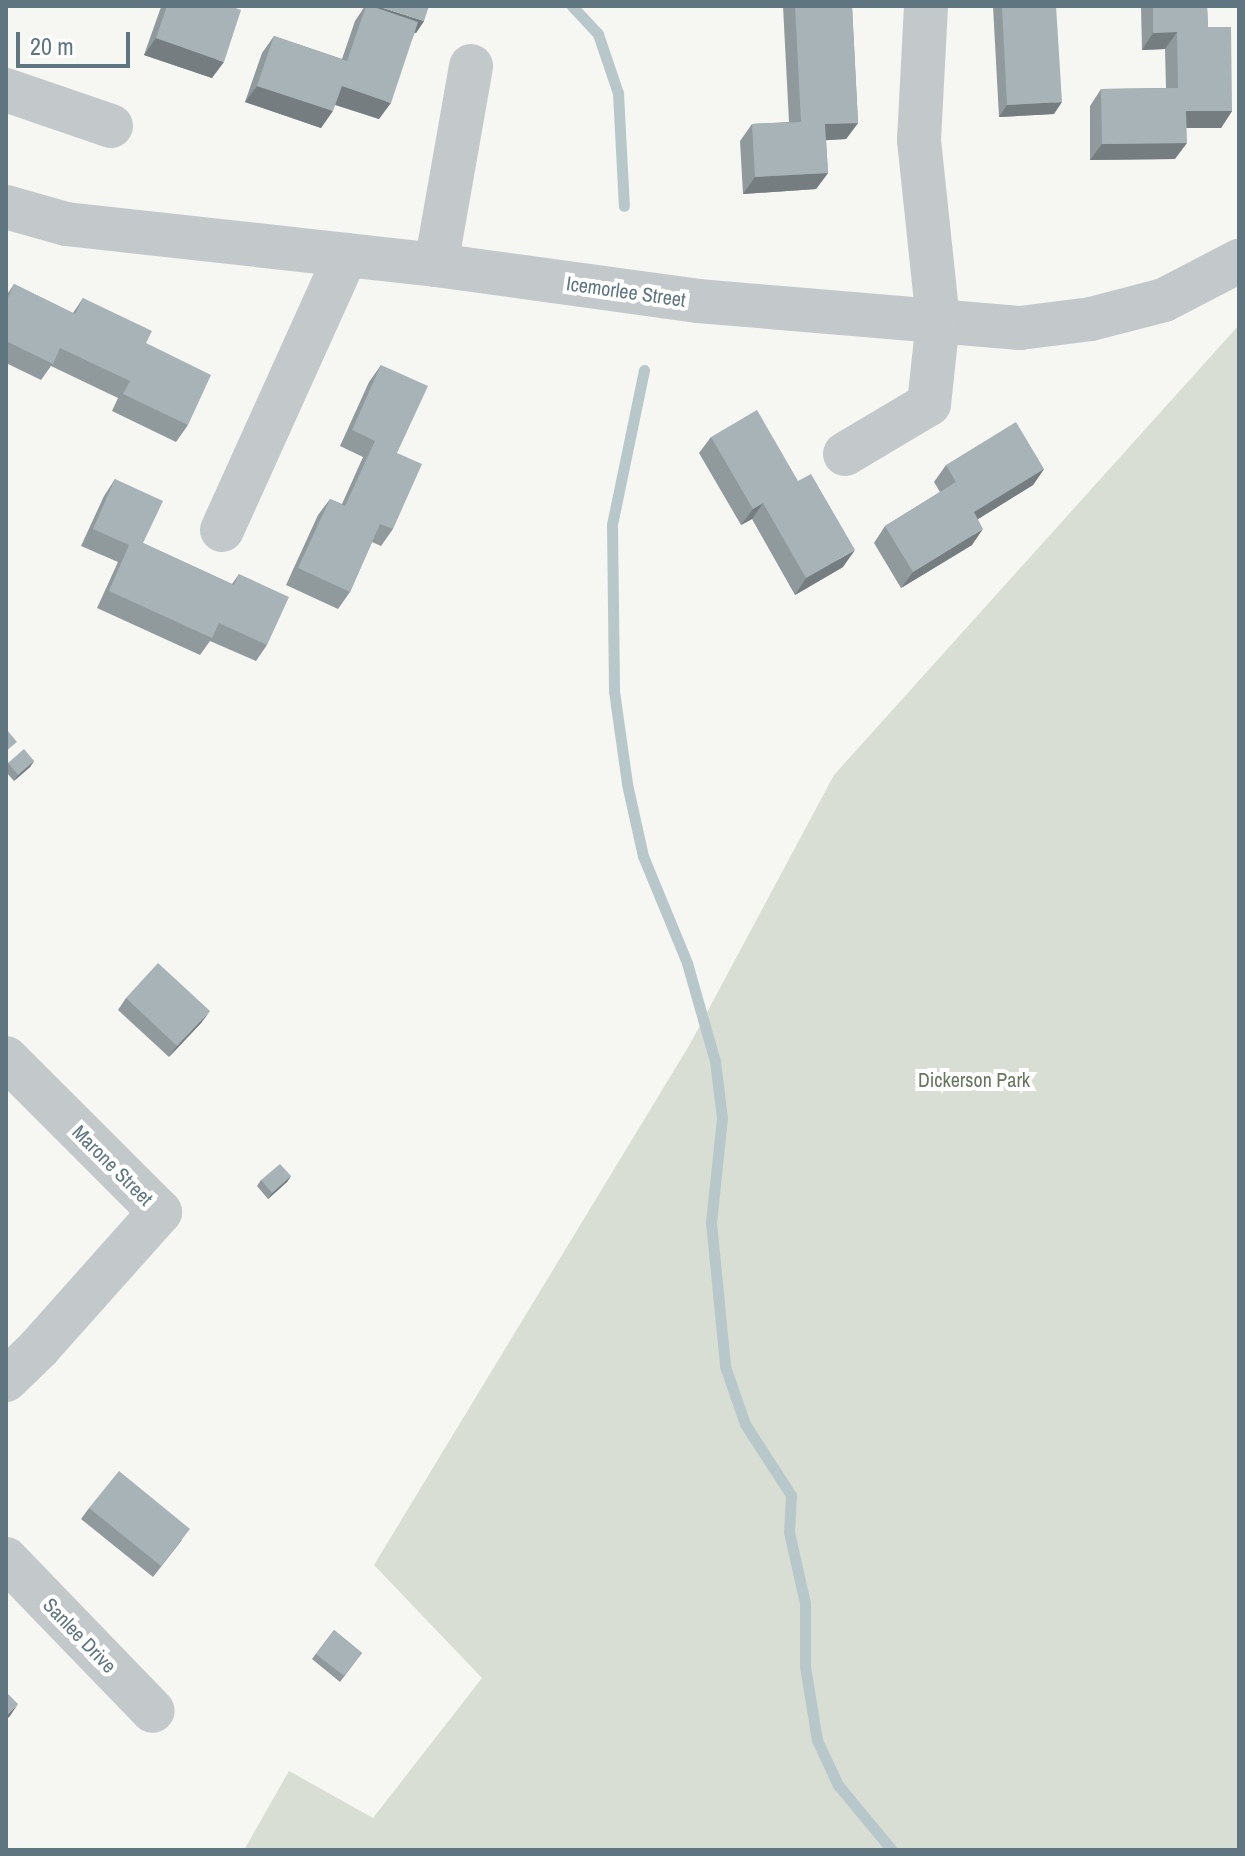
<!DOCTYPE html>
<style>
body{margin:0}
#map{position:relative;width:1245px;height:1856px;overflow:hidden;background:#f6f6f2;font-family:"Archivo Narrow",sans-serif}
div>[style]{position:absolute}
.green>*{inset:0;background:#d8ded3}
.stream>*{height:11px;margin:-5.5px;padding:0 5.5px;transform-origin:5.5px;border-radius:5.5px;background:#b8c8ca}
.minor>*{height:44px;margin:-22px;padding:0 22px;transform-origin:22px;border-radius:22px;background:#c3c8cb}
.wall>*{inset:0;background:#909a9d}
.shaded-wall>*{inset:0;background:#757d80}
.building>*{inset:0;background:#a7b3b7}
span{translate:-50% -50%;white-space:nowrap;text-align:center;line-height:1.15;-webkit-text-stroke:8px #fff;paint-order:stroke}
.street-label{font-size:20px;color:#5f7680}
.park-label{font-size:20px;color:#66775e}
.frame{position:absolute;inset:0;border:8px solid #5f7680;pointer-events:none}
.scale{position:absolute;left:16px;top:32px;width:114px;height:36px;box-sizing:border-box;border:4px solid #5f7680;border-top:0;padding-left:10px;font-size:24px;line-height:28px;white-space:nowrap;color:#5f7680;-webkit-text-stroke:6px #fff;paint-order:stroke}
</style>
<div id="map">
<div class="green">
<div style="clip-path:polygon(1239px 325px,1239px 1850px,244px 1850px,289px 1771px,373px 1818px,482px 1678px,374px 1565px,690px 1044px,834px 775px)"></div>
</div>
<div class="stream">
<div style="left:572px;top:6px;width:38px;rotate:47deg"></div>
<div style="left:598px;top:34px;width:62px;rotate:71.3deg"></div>
<div style="left:618px;top:93px;width:113px;rotate:87deg"></div>
<div style="left:644px;top:370px;width:158px;rotate:101.7deg"></div>
<div style="left:612px;top:525px;width:166px;rotate:89.3deg"></div>
<div style="left:614px;top:691px;width:94px;rotate:82deg"></div>
<div style="left:627px;top:784px;width:74px;rotate:77.5deg"></div>
<div style="left:643px;top:856px;width:116px;rotate:67.6deg"></div>
<div style="left:687px;top:963px;width:102px;rotate:74.1deg"></div>
<div style="left:715px;top:1061px;width:57px;rotate:83deg"></div>
<div style="left:722px;top:1118px;width:105px;rotate:96deg"></div>
<div style="left:711px;top:1222px;width:145px;rotate:84.4deg"></div>
<div style="left:725px;top:1366px;width:61px;rotate:71deg"></div>
<div style="left:745px;top:1424px;width:85px;rotate:57.1deg"></div>
<div style="left:791px;top:1495px;width:37px;rotate:93deg"></div>
<div style="left:789px;top:1532px;width:73px;rotate:77.3deg"></div>
<div style="left:805px;top:1603px;width:63px;rotate:90deg"></div>
<div style="left:805px;top:1666px;width:75px;rotate:80.8deg"></div>
<div style="left:817px;top:1740px;width:50px;rotate:65deg"></div>
<div style="left:838px;top:1785px;width:85px;rotate:50.3deg"></div>
</div>
<div class="minor">
<div style="left:6px;top:90px;width:111px;rotate:18.9deg"></div>
<div style="left:6px;top:207px;width:62px;rotate:15.8deg"></div>
<div style="left:66px;top:224px;width:372px;rotate:6.3deg"></div>
<div style="left:436px;top:265px;width:264px;rotate:7.8deg"></div>
<div style="left:698px;top:301px;width:323px;rotate:4.8deg"></div>
<div style="left:1020px;top:328px;width:72px;rotate:-7.2deg"></div>
<div style="left:1091px;top:319px;width:75px;rotate:-14.6deg"></div>
<div style="left:1164px;top:300px;width:85px;rotate:-27.5deg"></div>
<div style="left:436px;top:265px;width:202px;rotate:-80deg"></div>
<div style="left:845px;top:454px;width:98px;rotate:-30.8deg"></div>
<div style="left:929px;top:404px;width:83px;rotate:-83.8deg"></div>
<div style="left:938px;top:321px;width:182px;rotate:-96deg"></div>
<div style="left:919px;top:140px;width:134px;rotate:-87deg"></div>
<div style="left:222px;top:530px;width:302px;rotate:-65.7deg"></div>
<div style="left:6px;top:1058px;width:218px;rotate:45deg"></div>
<div style="left:160px;top:1212px;width:182px;rotate:131.7deg"></div>
<div style="left:39px;top:1348px;width:46px;rotate:135.9deg"></div>
<div style="left:6px;top:1559px;width:211px;rotate:46deg"></div>
</div>
<div class="wall">
<div style="clip-path:polygon(157px 6px,230px 6px,212px 78px,144px 55px,161px 7px)"></div>
<div style="clip-path:polygon(365px 6px,424px 21px,416px 33px,415px 32px,379px 119px,335px 105px,321px 128px,245px 102px,262px 53px,274px 36px,342px 59px,355px 21px)"></div>
<div style="clip-path:polygon(783px 6px,852px 6px,858px 123px,846px 139px,826px 140px,828px 173px,816px 189px,743px 194px,740px 141px,752px 124px,789px 122px)"></div>
<div style="clip-path:polygon(993px 6px,1056px 6px,1054px 114px,999px 117px)"></div>
<div style="clip-path:polygon(1141px 6px,1207px 6px,1208px 27px,1232px 111px,1221px 128px,1186px 128px,1175px 159px,1090px 160px,1090px 106px,1101px 89px,1166px 88px,1165px 49px,1142px 50px)"></div>
<div style="clip-path:polygon(14px 284px,73px 313px,83px 298px,146px 343px,188px 425px,176px 442px,112px 411px,118px 398px,51px 366px,41px 380px,6px 363px,6px 296px)"></div>
<div style="clip-path:polygon(381px 365px,397px 453px,393px 529px,381px 546px,372px 542px,350px 592px,338px 609px,286px 585px,318px 515px,330px 499px,342px 504px,363px 457px,340px 446px,369px 382px)"></div>
<div style="clip-path:polygon(711px 437px,843px 567px,795px 595px,752px 519px,741px 525px,699px 453px)"></div>
<div style="clip-path:polygon(946px 465px,1044px 469px,1033px 485px,978px 519px,972px 545px,901px 588px,874px 543px,885px 526px,940px 492px,934px 482px)"></div>
<div style="clip-path:polygon(115px 479px,143px 543px,232px 584px,239px 574px,267px 645px,256px 661px,210px 641px,200px 655px,97px 608px,118px 562px,81px 546px,104px 496px)"></div>
<div style="clip-path:polygon(34px 761px,30px 767px,14px 781px,6px 772px,6px 765px,8px 763px)"></div>
<div style="clip-path:polygon(126px 998px,202px 1022px,169px 1057px,118px 1010px)"></div>
<div style="clip-path:polygon(291px 1176px,287px 1182px,268px 1199px,257px 1186px,261px 1180px)"></div>
<div style="clip-path:polygon(89px 1508px,182px 1540px,153px 1577px,81px 1519px)"></div>
<div style="clip-path:polygon(334px 1630px,362px 1653px,340px 1682px,312px 1659px)"></div>
</div>
<div class="shaded-wall">
<div style="clip-path:polygon(371px 6px,377px 6px,424px 21px,416px 33px,364px 16px)"></div>
<div style="clip-path:polygon(1177px 32px,1165px 49px,1142px 50px,1153px 33px)"></div>
<div style="clip-path:polygon(156px 38px,224px 62px,212px 78px,144px 55px)"></div>
<div style="clip-path:polygon(257px 86px,333px 111px,321px 128px,245px 102px)"></div>
<div style="clip-path:polygon(342px 86px,391px 103px,379px 119px,330px 103px)"></div>
<div style="clip-path:polygon(1062px 102px,1054px 114px,999px 117px,1007px 105px)"></div>
<div style="clip-path:polygon(1186px 111px,1232px 111px,1221px 128px,1174px 128px)"></div>
<div style="clip-path:polygon(858px 123px,846px 139px,813px 141px,825px 124px)"></div>
<div style="clip-path:polygon(1187px 143px,1175px 159px,1090px 160px,1102px 144px)"></div>
<div style="clip-path:polygon(828px 173px,816px 189px,743px 194px,755px 177px)"></div>
<div style="clip-path:polygon(1044px 469px,1033px 485px,962px 529px,974px 512px)"></div>
<div style="clip-path:polygon(763px 503px,752px 519px,741px 525px,753px 509px)"></div>
<div style="clip-path:polygon(983px 529px,972px 545px,901px 588px,913px 572px)"></div>
<div style="clip-path:polygon(855px 550px,843px 567px,795px 595px,806px 578px)"></div>
<div style="clip-path:polygon(34px 761px,30px 767px,14px 781px,18px 775px)"></div>
<div style="clip-path:polygon(210px 1011px,202px 1022px,169px 1057px,177px 1046px)"></div>
<div style="clip-path:polygon(291px 1176px,287px 1182px,268px 1199px,272px 1193px)"></div>
<div style="clip-path:polygon(18px 1704px,10px 1716px,6px 1720px,6px 1716px)"></div>
</div>
<div class="building">
<div style="clip-path:polygon(167px 6px,230px 6px,241px 10px,224px 62px,156px 38px)"></div>
<div style="clip-path:polygon(366px 6px,371px 6px,418px 22px,391px 103px,342px 86px,333px 111px,257px 86px,274px 36px,347px 61px)"></div>
<div style="clip-path:polygon(377px 6px,429px 6px,424px 21px)"></div>
<div style="clip-path:polygon(795px 6px,852px 6px,858px 123px,825px 124px,828px 173px,755px 177px,752px 124px,801px 122px)"></div>
<div style="clip-path:polygon(1002px 6px,1056px 6px,1062px 102px,1007px 105px)"></div>
<div style="clip-path:polygon(1153px 6px,1207px 6px,1208px 27px,1231px 27px,1232px 111px,1186px 111px,1187px 143px,1102px 144px,1101px 89px,1178px 88px,1177px 32px,1153px 33px)"></div>
<div style="clip-path:polygon(14px 284px,75px 314px,83px 298px,152px 331px,146px 343px,211px 375px,188px 425px,123px 394px,130px 381px,60px 348px,53px 364px,6px 341px,6px 302px)"></div>
<div style="clip-path:polygon(381px 365px,428px 386px,397px 453px,422px 464px,393px 529px,380px 524px,350px 592px,298px 568px,330px 499px,345px 506px,375px 441px,352px 430px)"></div>
<div style="clip-path:polygon(757px 410px,798px 481px,811px 474px,855px 550px,806px 578px,763px 503px,753px 509px,711px 437px)"></div>
<div style="clip-path:polygon(1016px 422px,1044px 469px,974px 512px,983px 529px,913px 572px,885px 526px,956px 482px,946px 465px)"></div>
<div style="clip-path:polygon(115px 479px,163px 501px,143px 543px,234px 585px,239px 574px,289px 597px,267px 645px,219px 623px,212px 638px,109px 591px,129px 545px,93px 529px)"></div>
<div style="clip-path:polygon(6px 730px,7px 730px,17px 742px,6px 751px)"></div>
<div style="clip-path:polygon(24px 749px,34px 761px,18px 775px,8px 763px)"></div>
<div style="clip-path:polygon(158px 963px,210px 1011px,177px 1046px,126px 998px)"></div>
<div style="clip-path:polygon(280px 1164px,291px 1176px,272px 1193px,261px 1180px)"></div>
<div style="clip-path:polygon(119px 1471px,190px 1529px,161px 1566px,89px 1508px)"></div>
<div style="clip-path:polygon(334px 1630px,362px 1653px,344px 1676px,316px 1654px)"></div>
<div style="clip-path:polygon(6px 1692px,18px 1704px,6px 1716px)"></div>
</div>
<div class="street-label">
<span style="left:626px;top:291px;rotate:8deg">Icemorlee Street</span>
<span style="left:113px;top:1165px;rotate:45deg">Marone Street</span>
<span style="left:80px;top:1635px;rotate:46deg">Sanlee Drive</span>
</div>
<div class="park-label">
<span style="left:974px;top:1079px">Dickerson Park</span>
</div>
<div class="frame"></div>
<div class="scale">20 m</div>
</div>
